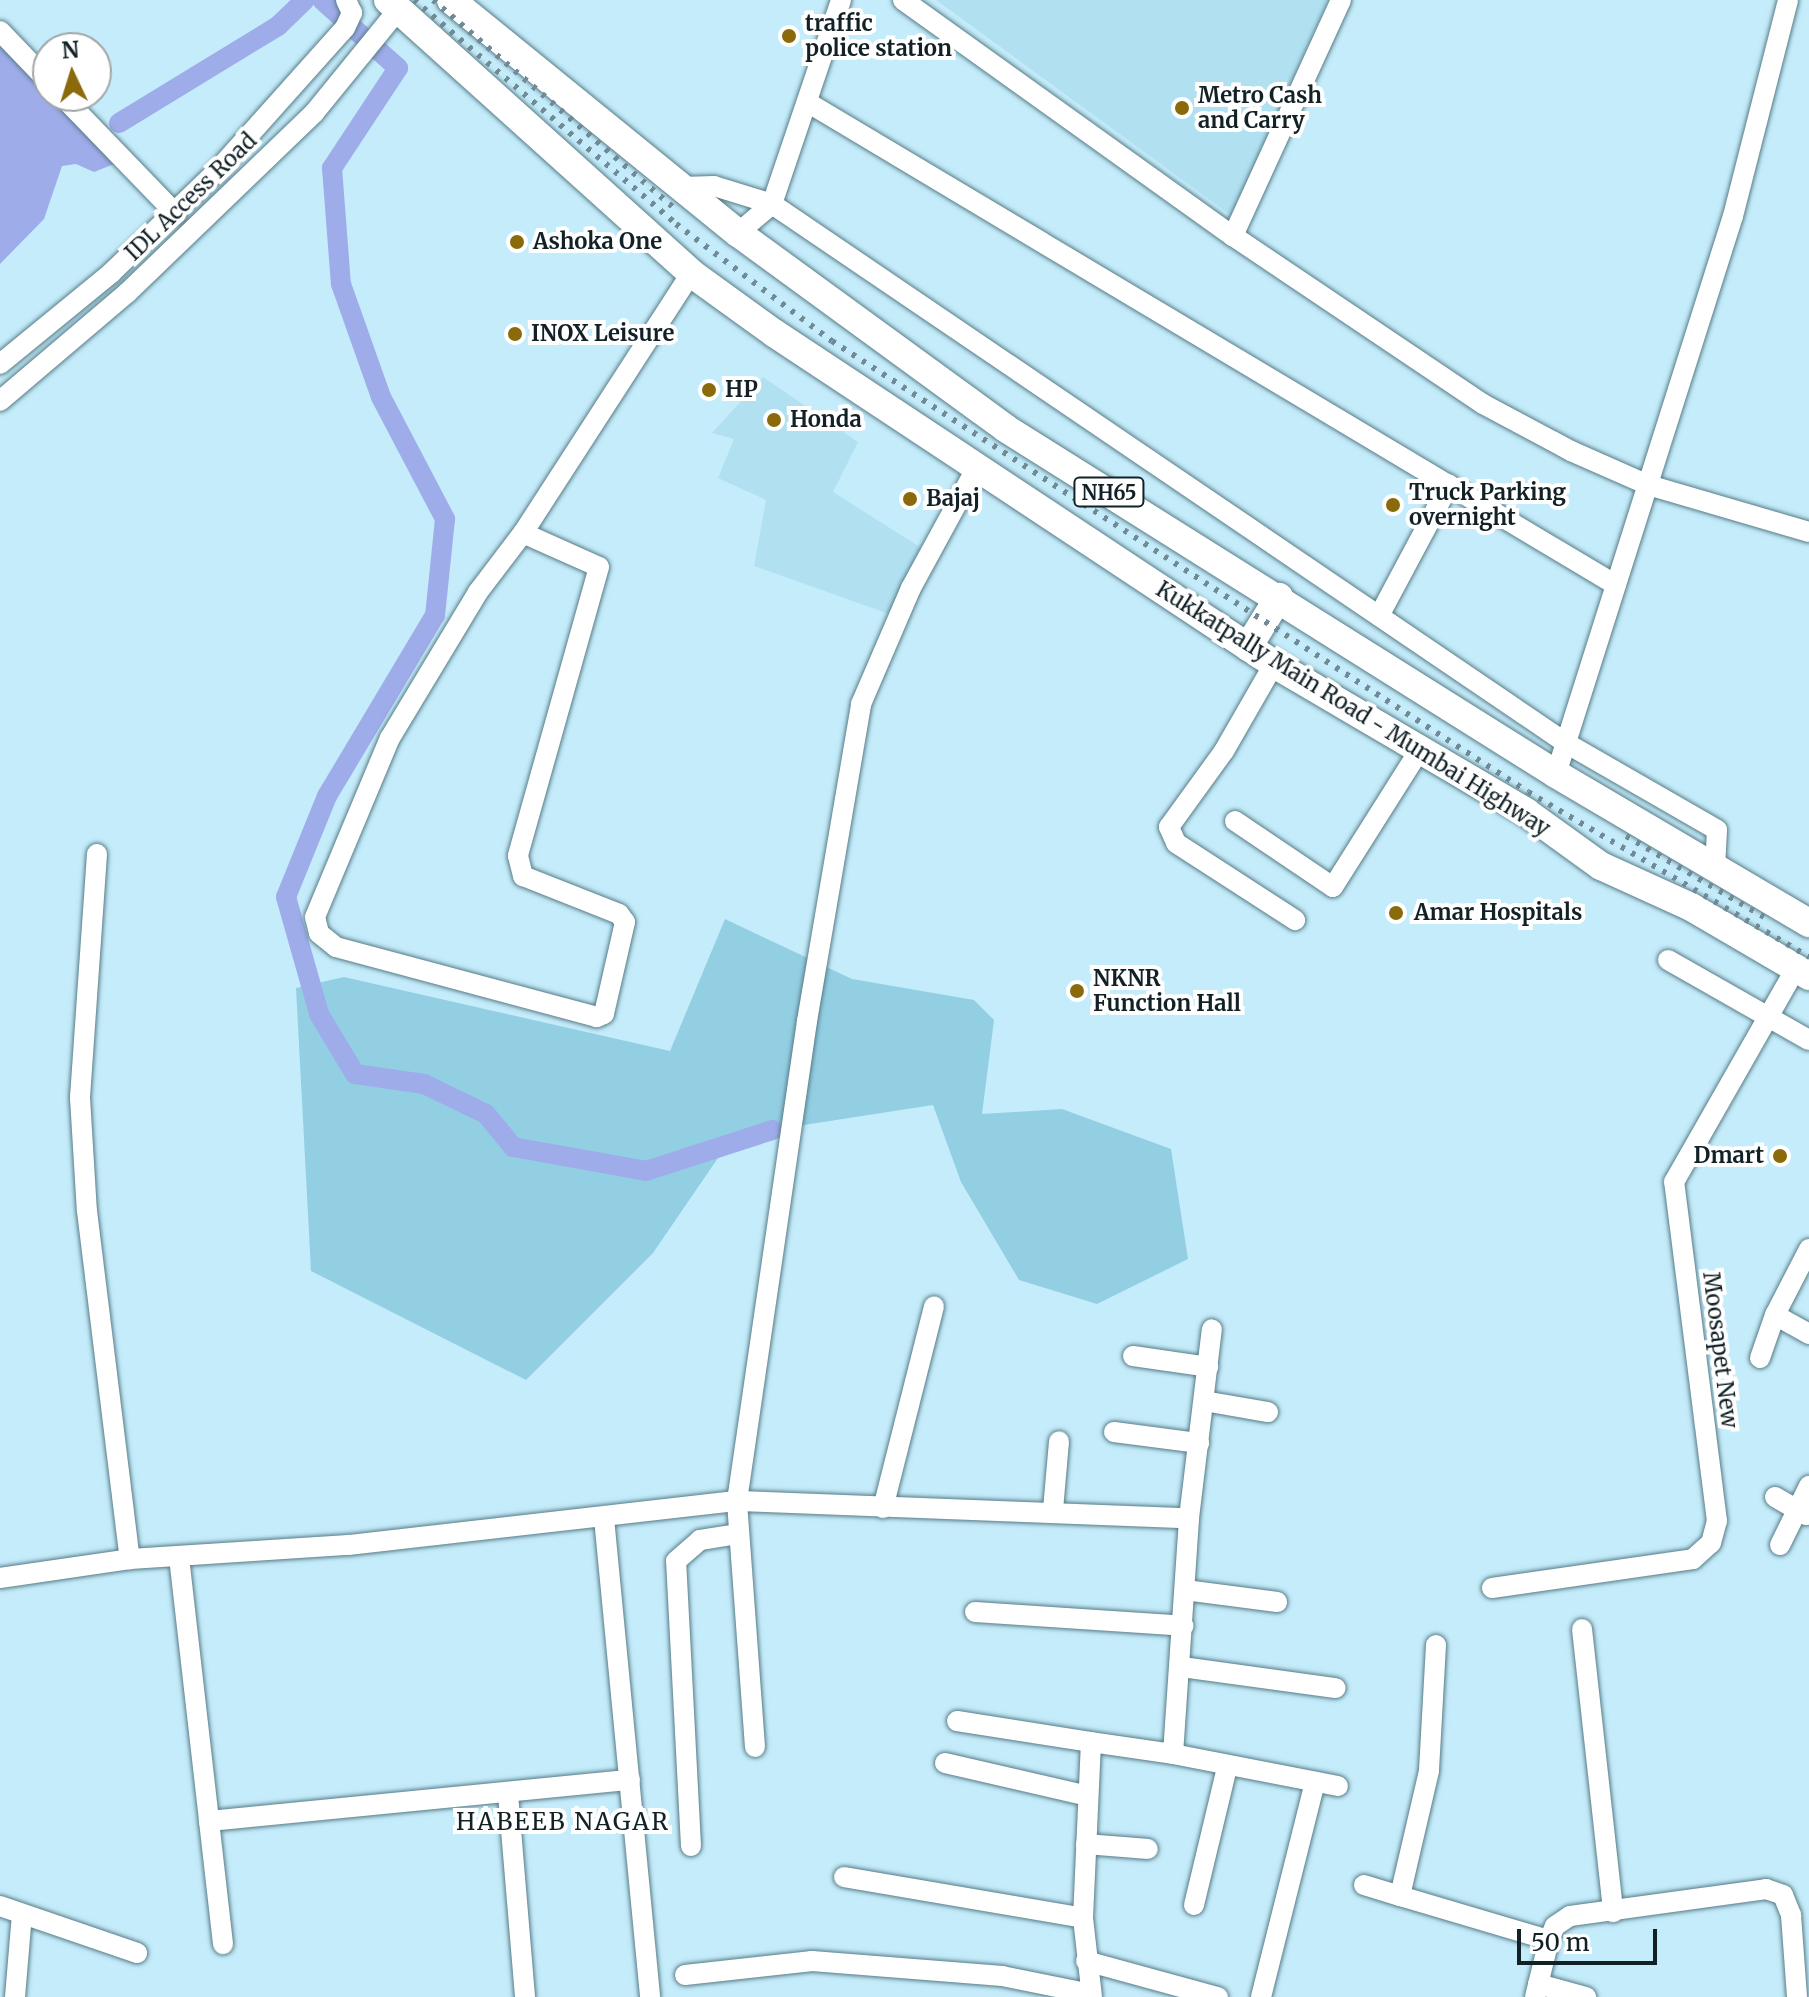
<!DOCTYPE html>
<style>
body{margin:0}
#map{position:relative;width:1809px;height:1997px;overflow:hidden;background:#c5ecfa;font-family:Merriweather,serif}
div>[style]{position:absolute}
.built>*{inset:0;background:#b1e1f1}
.green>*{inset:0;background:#93cfe3}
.water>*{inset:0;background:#9facea}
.canal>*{height:20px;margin:-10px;padding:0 10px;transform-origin:10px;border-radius:10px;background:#9facea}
.roads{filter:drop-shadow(0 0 2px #577c88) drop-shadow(0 0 2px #577c88)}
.minor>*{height:20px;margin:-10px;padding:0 10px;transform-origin:10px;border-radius:10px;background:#fff}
.highway>*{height:28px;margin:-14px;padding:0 14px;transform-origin:14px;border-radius:14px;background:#fff}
.rail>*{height:6px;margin-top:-3px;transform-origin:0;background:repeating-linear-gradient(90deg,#708b95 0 4px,transparent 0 12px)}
.dots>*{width:22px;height:22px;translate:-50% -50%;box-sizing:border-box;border:4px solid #fff;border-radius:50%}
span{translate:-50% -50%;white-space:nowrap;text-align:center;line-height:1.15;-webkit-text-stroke:8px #fff;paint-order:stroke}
.shield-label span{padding:2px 6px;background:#fff;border:2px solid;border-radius:6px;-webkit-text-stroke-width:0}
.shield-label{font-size:20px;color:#122126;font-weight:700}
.poi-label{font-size:22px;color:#122126;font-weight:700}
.left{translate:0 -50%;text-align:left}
.right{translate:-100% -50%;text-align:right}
.street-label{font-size:22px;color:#122126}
.neighbourhood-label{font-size:24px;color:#122126;letter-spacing:2px}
.north{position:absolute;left:32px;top:32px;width:80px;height:80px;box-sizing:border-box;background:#fff;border:2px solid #a0a6a8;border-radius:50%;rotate:356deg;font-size:22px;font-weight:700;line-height:32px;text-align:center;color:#122126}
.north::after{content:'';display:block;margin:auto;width:28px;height:36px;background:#8a6a0a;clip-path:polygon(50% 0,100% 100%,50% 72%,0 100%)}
.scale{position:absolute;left:1517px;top:1929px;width:140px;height:36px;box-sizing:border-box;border:4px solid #122126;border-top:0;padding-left:10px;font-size:24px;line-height:28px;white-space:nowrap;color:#122126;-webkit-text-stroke:6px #fff;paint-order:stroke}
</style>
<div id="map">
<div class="built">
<div style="clip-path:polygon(936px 0,1328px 0,1232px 216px)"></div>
<div style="clip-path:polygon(763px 377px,858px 442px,833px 492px,923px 549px,889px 614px,754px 566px,766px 500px,718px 478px,734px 439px,712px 433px)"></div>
</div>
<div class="green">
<div style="clip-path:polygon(725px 919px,852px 979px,974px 1000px,994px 1020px,982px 1114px,1062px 1109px,1171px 1149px,1188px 1259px,1097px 1304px,1019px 1280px,961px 1182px,933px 1105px,733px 1136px,653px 1253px,526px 1380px,311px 1271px,296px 988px,344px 977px,670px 1051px)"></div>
</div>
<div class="water">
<div style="clip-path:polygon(0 37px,114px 164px,94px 172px,76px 164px,62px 166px,44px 219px,0 264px)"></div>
</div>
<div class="canal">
<div style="left:322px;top:0;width:102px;rotate:41.8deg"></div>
<div style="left:398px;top:68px;width:120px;rotate:123.4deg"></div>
<div style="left:332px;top:168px;width:116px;rotate:85.6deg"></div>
<div style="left:341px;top:284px;width:120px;rotate:70.5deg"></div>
<div style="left:381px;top:397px;width:138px;rotate:62.3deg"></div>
<div style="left:445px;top:519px;width:97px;rotate:95.9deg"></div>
<div style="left:435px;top:615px;width:211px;rotate:120.8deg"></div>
<div style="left:327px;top:796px;width:109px;rotate:112.1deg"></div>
<div style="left:286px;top:897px;width:122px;rotate:74.2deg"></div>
<div style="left:319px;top:1014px;width:70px;rotate:59deg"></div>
<div style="left:355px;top:1074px;width:70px;rotate:8.2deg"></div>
<div style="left:424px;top:1084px;width:69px;rotate:25.8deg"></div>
<div style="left:486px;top:1114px;width:43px;rotate:50.7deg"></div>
<div style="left:513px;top:1147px;width:135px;rotate:10.2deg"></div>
<div style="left:646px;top:1171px;width:133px;rotate:-18deg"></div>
<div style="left:119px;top:123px;width:186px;rotate:-31.4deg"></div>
<div style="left:278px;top:26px;width:37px;rotate:-44deg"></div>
</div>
<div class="roads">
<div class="minor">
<div style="left:903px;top:0;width:406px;rotate:35.6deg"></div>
<div style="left:1341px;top:0;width:260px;rotate:114.6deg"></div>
<div style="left:1233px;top:236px;width:301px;rotate:33.9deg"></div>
<div style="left:1483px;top:404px;width:100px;rotate:28.1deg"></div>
<div style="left:1571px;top:451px;width:84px;rotate:23.8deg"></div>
<div style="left:1648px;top:485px;width:168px;rotate:16.3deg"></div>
<div style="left:0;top:31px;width:69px;rotate:46.2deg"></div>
<div style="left:62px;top:96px;width:164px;rotate:46deg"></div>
<div style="left:807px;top:102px;width:942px;rotate:30.84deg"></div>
<div style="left:682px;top:187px;width:32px;rotate:-2deg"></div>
<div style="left:714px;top:186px;width:61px;rotate:17.2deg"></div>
<div style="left:772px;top:204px;width:960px;rotate:34.17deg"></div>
<div style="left:1566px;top:743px;width:174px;rotate:29.9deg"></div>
<div style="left:1717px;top:830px;width:34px;rotate:93deg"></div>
<div style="left:738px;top:233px;width:45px;rotate:-40.5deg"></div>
<div style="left:772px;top:204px;width:215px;rotate:-71.3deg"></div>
<div style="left:0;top:364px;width:144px;rotate:-39.3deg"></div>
<div style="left:111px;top:273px;width:147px;rotate:-43.9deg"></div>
<div style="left:217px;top:171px;width:192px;rotate:-48.2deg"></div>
<div style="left:345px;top:28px;width:17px;rotate:-65deg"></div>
<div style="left:352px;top:13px;width:14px;rotate:-115deg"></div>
<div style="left:0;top:401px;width:167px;rotate:-40.4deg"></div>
<div style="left:127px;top:293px;width:260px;rotate:-43.9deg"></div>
<div style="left:314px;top:113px;width:133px;rotate:-50.8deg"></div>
<div style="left:523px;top:533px;width:83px;rotate:24.1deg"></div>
<div style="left:599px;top:567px;width:300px;rotate:105.7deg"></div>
<div style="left:518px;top:856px;width:21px;rotate:76deg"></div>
<div style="left:523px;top:876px;width:103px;rotate:21.6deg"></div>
<div style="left:619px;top:914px;width:10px;rotate:53deg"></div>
<div style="left:625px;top:922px;width:94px;rotate:102.9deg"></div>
<div style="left:604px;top:1014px;width:8px;rotate:157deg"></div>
<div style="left:597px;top:1017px;width:270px;rotate:-165deg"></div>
<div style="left:336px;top:947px;width:22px;rotate:-141deg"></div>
<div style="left:319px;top:933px;width:16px;rotate:-104deg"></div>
<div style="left:315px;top:917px;width:194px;rotate:-67.3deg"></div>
<div style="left:390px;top:738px;width:170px;rotate:-58.9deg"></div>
<div style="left:478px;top:592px;width:74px;rotate:-52.7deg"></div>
<div style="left:523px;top:533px;width:310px;rotate:-57.1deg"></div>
<div style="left:1379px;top:616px;width:149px;rotate:-61.9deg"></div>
<div style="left:1274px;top:664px;width:100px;rotate:119.9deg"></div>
<div style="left:1224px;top:751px;width:94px;rotate:125.9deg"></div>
<div style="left:1169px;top:827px;width:17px;rotate:66deg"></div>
<div style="left:1176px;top:843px;width:142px;rotate:32.9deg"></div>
<div style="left:1556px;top:774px;width:585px;rotate:-72.4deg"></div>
<div style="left:1733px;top:216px;width:223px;rotate:-75.7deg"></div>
<div style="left:1235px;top:821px;width:118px;rotate:34deg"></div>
<div style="left:1333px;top:887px;width:161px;rotate:-57.7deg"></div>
<div style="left:97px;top:854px;width:245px;rotate:94deg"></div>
<div style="left:80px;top:1098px;width:113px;rotate:86.5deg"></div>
<div style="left:87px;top:1211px;width:351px;rotate:83deg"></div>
<div style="left:1668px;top:960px;width:162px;rotate:29.6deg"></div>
<div style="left:1809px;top:1249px;width:74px;rotate:117.3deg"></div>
<div style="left:1775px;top:1315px;width:39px;rotate:29deg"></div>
<div style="left:1133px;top:1356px;width:76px;rotate:8.3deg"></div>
<div style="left:1760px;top:1358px;width:46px;rotate:-70.8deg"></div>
<div style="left:1204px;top:1401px;width:65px;rotate:9.8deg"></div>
<div style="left:1114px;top:1432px;width:86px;rotate:7.4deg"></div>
<div style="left:1775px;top:1497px;width:36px;rotate:30deg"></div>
<div style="left:883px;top:1508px;width:208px;rotate:-75.8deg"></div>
<div style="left:1053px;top:1510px;width:69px;rotate:-85deg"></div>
<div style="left:604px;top:1518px;width:481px;rotate:84.5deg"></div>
<div style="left:1780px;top:1545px;width:66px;rotate:-63.8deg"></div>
<div style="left:179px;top:1557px;width:266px;rotate:83.5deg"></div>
<div style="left:209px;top:1821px;width:423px;rotate:-5.6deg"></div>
<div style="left:0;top:1578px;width:131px;rotate:-8.3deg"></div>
<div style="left:130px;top:1559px;width:219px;rotate:-3.7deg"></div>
<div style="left:349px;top:1545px;width:390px;rotate:-6.5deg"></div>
<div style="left:737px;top:1501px;width:452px;rotate:2.2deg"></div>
<div style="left:1492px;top:1588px;width:203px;rotate:-8.2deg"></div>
<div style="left:1693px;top:1559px;width:24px;rotate:-42deg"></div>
<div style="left:1711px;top:1543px;width:23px;rotate:-75deg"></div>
<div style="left:1717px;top:1521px;width:342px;rotate:-97.2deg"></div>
<div style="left:1674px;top:1182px;width:246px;rotate:-60.3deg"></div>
<div style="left:1185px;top:1590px;width:93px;rotate:7.4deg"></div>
<div style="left:975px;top:1612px;width:209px;rotate:3.8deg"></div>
<div style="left:1582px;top:1629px;width:285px;rotate:83.7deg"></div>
<div style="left:1436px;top:1645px;width:126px;rotate:93.2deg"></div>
<div style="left:1429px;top:1771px;width:128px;rotate:103.1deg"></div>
<div style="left:1400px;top:1896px;width:155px;rotate:16.5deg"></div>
<div style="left:1549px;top:1940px;width:15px;rotate:-67deg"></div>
<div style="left:1555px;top:1926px;width:18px;rotate:-34deg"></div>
<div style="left:1570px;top:1916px;width:198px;rotate:-7.8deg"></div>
<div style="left:1766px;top:1889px;width:18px;rotate:19deg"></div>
<div style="left:1783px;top:1895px;width:22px;rotate:68deg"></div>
<div style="left:1791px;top:1915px;width:82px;rotate:85.8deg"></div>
<div style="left:1182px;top:1667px;width:155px;rotate:7.8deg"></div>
<div style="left:957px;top:1721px;width:136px;rotate:8.9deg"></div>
<div style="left:755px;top:1747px;width:247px;rotate:-94.2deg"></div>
<div style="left:737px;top:1501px;width:485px;rotate:-81.7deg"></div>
<div style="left:807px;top:1021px;width:322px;rotate:-80.3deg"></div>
<div style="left:861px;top:704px;width:126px;rotate:-66.7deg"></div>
<div style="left:911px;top:588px;width:140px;rotate:-61.4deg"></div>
<div style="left:1173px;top:1754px;width:168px;rotate:11deg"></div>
<div style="left:945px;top:1763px;width:147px;rotate:13deg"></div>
<div style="left:508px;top:1794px;width:204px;rotate:85.2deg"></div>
<div style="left:209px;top:1821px;width:124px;rotate:83.5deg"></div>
<div style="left:1086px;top:1844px;width:62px;rotate:4.6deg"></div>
<div style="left:691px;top:1846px;width:285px;rotate:-93deg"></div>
<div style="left:676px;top:1561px;width:32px;rotate:-41deg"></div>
<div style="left:700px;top:1540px;width:36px;rotate:-9deg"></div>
<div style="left:844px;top:1877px;width:242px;rotate:9.7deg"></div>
<div style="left:1364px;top:1885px;width:38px;rotate:17deg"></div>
<div style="left:1194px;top:1905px;width:141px;rotate:-76.5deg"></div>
<div style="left:0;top:1906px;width:145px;rotate:18.9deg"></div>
<div style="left:1086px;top:1961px;width:137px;rotate:15.3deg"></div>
<div style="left:685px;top:1975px;width:128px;rotate:-6.3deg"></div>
<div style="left:812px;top:1961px;width:191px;rotate:4.5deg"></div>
<div style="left:1002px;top:1976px;width:91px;rotate:11.4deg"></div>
<div style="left:1538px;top:1984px;width:50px;rotate:15.2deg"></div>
<div style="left:15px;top:1997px;width:83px;rotate:-85.2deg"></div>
<div style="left:1092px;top:1997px;width:80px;rotate:-96.5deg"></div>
<div style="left:1083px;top:1918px;width:176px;rotate:-87.4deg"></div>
<div style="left:1091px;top:1742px;width:83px;rotate:8.3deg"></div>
<div style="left:1173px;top:1754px;width:237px;rotate:-86.1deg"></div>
<div style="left:1189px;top:1518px;width:190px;rotate:-83.1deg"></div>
<div style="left:1261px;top:1997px;width:222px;rotate:-75.9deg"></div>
<div style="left:1535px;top:1997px;width:59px;rotate:-76.2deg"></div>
</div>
<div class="highway">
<div style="left:388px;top:0;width:408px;rotate:42deg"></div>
<div style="left:691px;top:273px;width:102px;rotate:35.9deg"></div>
<div style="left:774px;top:333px;width:600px;rotate:33.5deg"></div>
<div style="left:1274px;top:664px;width:292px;rotate:30.4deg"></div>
<div style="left:1526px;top:812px;width:92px;rotate:35.8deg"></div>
<div style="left:1601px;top:866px;width:99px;rotate:24.5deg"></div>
<div style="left:1691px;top:907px;width:137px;rotate:30.3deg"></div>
<div style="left:451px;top:0;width:370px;rotate:39.1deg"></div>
<div style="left:738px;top:233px;width:331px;rotate:36.1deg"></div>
<div style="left:1005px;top:428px;width:651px;rotate:32.13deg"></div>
<div style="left:1556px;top:774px;width:294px;rotate:30.5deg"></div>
<div style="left:1248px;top:647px;width:59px;rotate:-58.2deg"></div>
</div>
</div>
<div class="rail">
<div style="left:414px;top:0;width:345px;rotate:40.5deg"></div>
<div style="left:676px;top:224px;width:195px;rotate:36.9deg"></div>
<div style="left:832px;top:341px;width:829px;rotate:32.94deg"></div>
<div style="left:1528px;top:792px;width:326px;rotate:30.4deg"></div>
<div style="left:433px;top:0;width:320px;rotate:40.8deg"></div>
<div style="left:1626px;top:836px;width:160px;rotate:30.4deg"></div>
</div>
<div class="dots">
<div style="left:789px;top:36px;background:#8a6a0a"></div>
<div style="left:1182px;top:108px;background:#8a6a0a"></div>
<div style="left:517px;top:242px;background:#8a6a0a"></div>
<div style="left:515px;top:334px;background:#8a6a0a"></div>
<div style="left:709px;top:390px;background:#8a6a0a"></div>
<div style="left:774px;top:420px;background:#8a6a0a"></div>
<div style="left:910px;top:499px;background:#8a6a0a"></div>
<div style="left:1393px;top:505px;background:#8a6a0a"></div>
<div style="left:1396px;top:913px;background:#8a6a0a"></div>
<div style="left:1077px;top:991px;background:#8a6a0a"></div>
<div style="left:1780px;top:1156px;background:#8a6a0a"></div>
</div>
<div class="shield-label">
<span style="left:1109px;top:492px">NH65</span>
</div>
<div class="poi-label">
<span class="left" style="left:805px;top:36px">traffic<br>police station</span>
<span class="left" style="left:1198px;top:108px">Metro Cash<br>and Carry</span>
<span class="left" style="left:533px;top:242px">Ashoka One</span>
<span class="left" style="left:531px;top:334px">INOX Leisure</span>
<span class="left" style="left:725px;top:390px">HP</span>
<span class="left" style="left:790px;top:420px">Honda</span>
<span class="left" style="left:1409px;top:505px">Truck Parking<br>overnight</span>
<span class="left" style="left:926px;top:499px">Bajaj</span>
<span class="left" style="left:1414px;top:913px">Amar Hospitals</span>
<span class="left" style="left:1093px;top:991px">NKNR<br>Function Hall</span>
<span class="right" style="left:1764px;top:1156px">Dmart</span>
</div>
<div class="street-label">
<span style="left:191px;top:197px;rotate:-44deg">IDL Access Road</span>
<span style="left:1353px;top:709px;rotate:32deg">Kukkatpally Main Road - Mumbai Highway</span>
<span style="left:1720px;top:1350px;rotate:83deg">Moosapet New</span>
</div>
<div class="neighbourhood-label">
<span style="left:563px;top:1822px">HABEEB NAGAR</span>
</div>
<div class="north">N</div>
<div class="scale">50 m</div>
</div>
